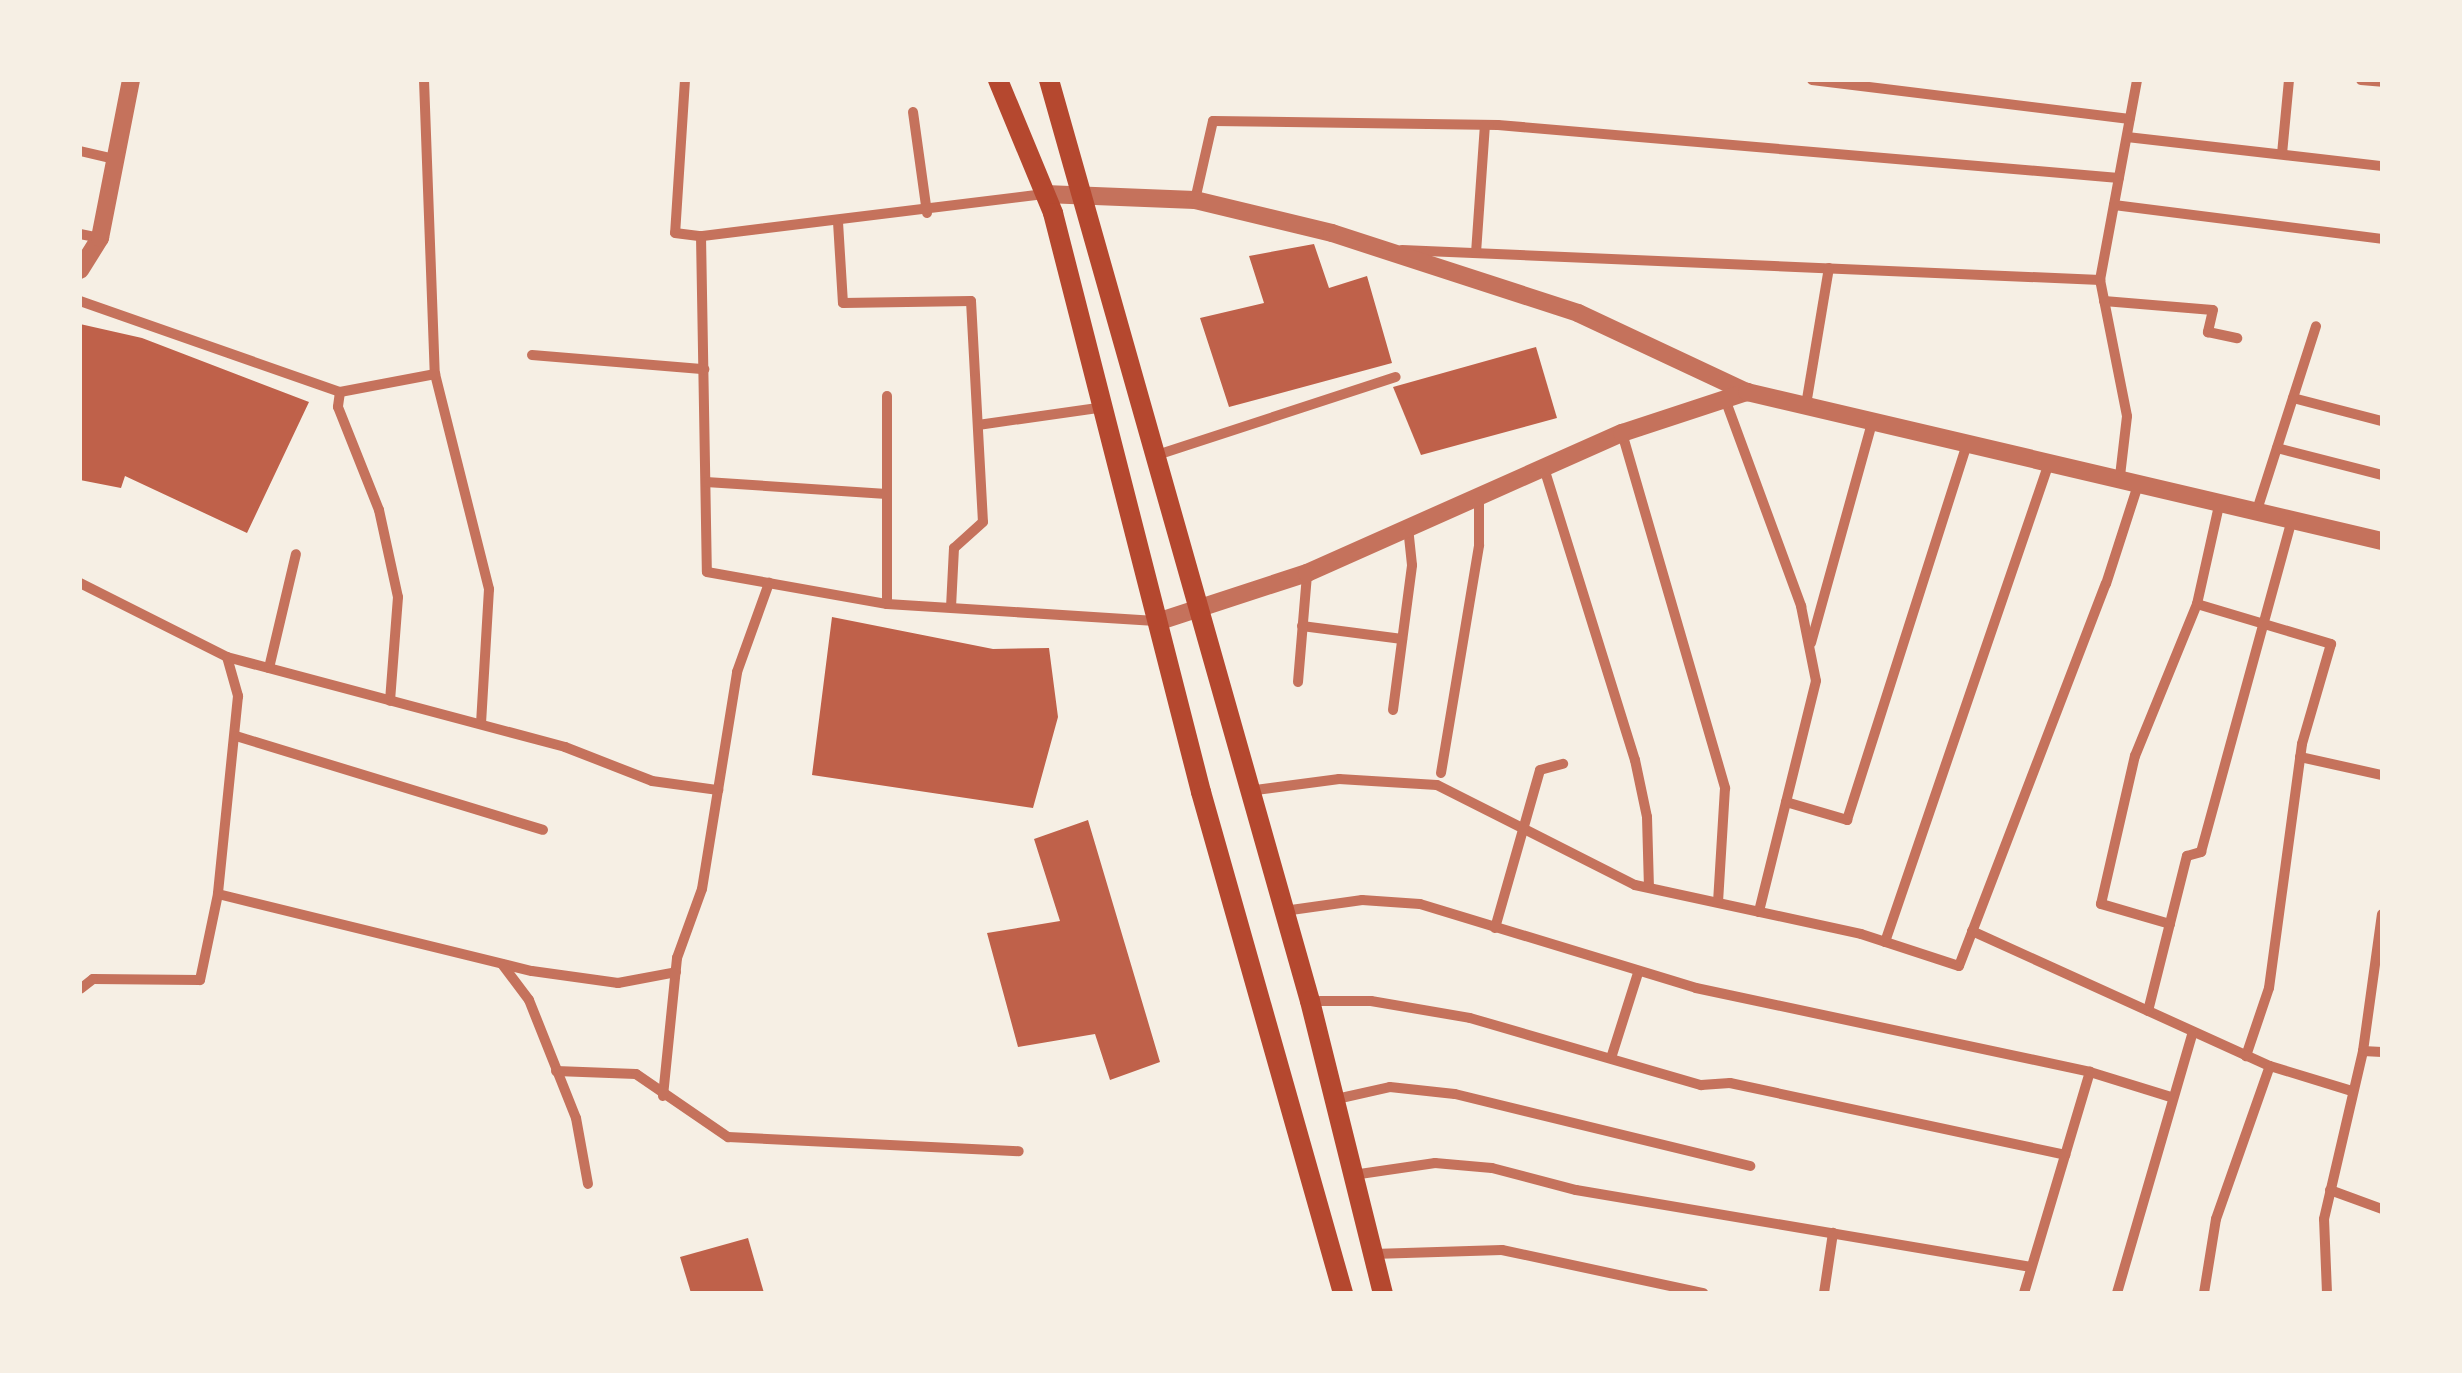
<!DOCTYPE html>
<style>
body{margin:0}
#map{position:relative;width:2462px;height:1373px;overflow:hidden;background:#f6efe4;font-family:Quicksand,sans-serif}
div>[style]{position:absolute}
[style*='--x']{left:calc(var(--x)*1px);top:calc(var(--y)*1px);width:calc(var(--w)*1px);rotate:calc(var(--a)*1deg)}
.building>*{inset:0;background:#bf614a}
.minor>*{height:10px;margin:-5px;padding:0 5px;transform-origin:5px;border-radius:5px;background:#c5725c}
.tertiary>*{height:18px;margin:-9px;padding:0 9px;transform-origin:9px;border-radius:9px;background:#c5725c}
.secondary>*{height:20px;margin:-10px;padding:0 10px;transform-origin:10px;border-radius:10px;background:#b5482f}
span{translate:-50% -50%;white-space:nowrap;text-align:center;line-height:1.15;-webkit-text-stroke:8px #f6efe4;paint-order:stroke}
.frame{position:absolute;inset:0;border:82px solid #f6efe4;pointer-events:none}
</style>
<div id="map">
<div class="building">
<div style="clip-path:polygon(1314px 244px,1329px 288px,1367px 276px,1392px 363px,1229px 407px,1200px 318px,1264px 303px,1249px 256px)"></div>
<div style="clip-path:polygon(80px 324px,142px 338px,309px 402px,247px 533px,125px 476px,121px 488px,80px 480px)"></div>
<div style="clip-path:polygon(1536px 347px,1557px 418px,1421px 455px,1393px 387px)"></div>
<div style="clip-path:polygon(832px 617px,993px 649px,1049px 648px,1058px 717px,1033px 808px,812px 775px)"></div>
<div style="clip-path:polygon(1088px 820px,1160px 1062px,1110px 1080px,1095px 1034px,1018px 1047px,987px 933px,1060px 921px,1034px 839px)"></div>
<div style="clip-path:polygon(748px 1238px,764px 1293px,691px 1293px,680px 1257px)"></div>
</div>
<div class="minor">
<div style="--x:424;--y:80;--w:294;--a:87.9"></div>
<div style="--x:435;--y:374;--w:222;--a:75.9"></div>
<div style="--x:489;--y:589;--w:134;--a:93.4"></div>
<div style="--x:685;--y:80;--w:153;--a:93.7"></div>
<div style="--x:675;--y:233;--w:26;--a:7"></div>
<div style="--x:1812;--y:80;--w:320;--a:7"></div>
<div style="--x:2361;--y:80;--w:21;--a:5"></div>
<div style="--x:913;--y:112;--w:102;--a:82.1"></div>
<div style="--x:2127;--y:137;--w:257;--a:6.5"></div>
<div style="--x:80;--y:151;--w:37;--a:13"></div>
<div style="--x:2282;--y:154;--w:74;--a:-84.6"></div>
<div style="--x:1044;--y:194;--w:346;--a:173"></div>
<div style="--x:701;--y:236;--w:336;--a:89"></div>
<div style="--x:707;--y:572;--w:183;--a:10.1"></div>
<div style="--x:887;--y:604;--w:273;--a:3.6"></div>
<div style="--x:1195;--y:200;--w:81;--a:-77.2"></div>
<div style="--x:1213;--y:121;--w:285;--a:0.8"></div>
<div style="--x:1498;--y:125;--w:623;--a:4.88"></div>
<div style="--x:2114;--y:205;--w:270;--a:7.2"></div>
<div style="--x:838;--y:222;--w:81;--a:86.5"></div>
<div style="--x:843;--y:303;--w:128;--a:-0.9"></div>
<div style="--x:971;--y:301;--w:221;--a:86.9"></div>
<div style="--x:983;--y:522;--w:39;--a:138"></div>
<div style="--x:954;--y:548;--w:59;--a:92.9"></div>
<div style="--x:80;--y:234;--w:20;--a:11"></div>
<div style="--x:1402;--y:250;--w:699;--a:2.46"></div>
<div style="--x:1476;--y:253;--w:128;--a:-86"></div>
<div style="--x:80;--y:301;--w:275;--a:19.3"></div>
<div style="--x:340;--y:392;--w:97;--a:-10.7"></div>
<div style="--x:2104;--y:301;--w:109;--a:4.7"></div>
<div style="--x:2213;--y:310;--w:23;--a:103"></div>
<div style="--x:2208;--y:332;--w:30;--a:12"></div>
<div style="--x:532;--y:355;--w:173;--a:4.7"></div>
<div style="--x:340;--y:392;--w:15;--a:98"></div>
<div style="--x:338;--y:407;--w:111;--a:68.3"></div>
<div style="--x:379;--y:510;--w:89;--a:77.7"></div>
<div style="--x:398;--y:597;--w:104;--a:94.4"></div>
<div style="--x:2293;--y:398;--w:92;--a:14.5"></div>
<div style="--x:1725;--y:399;--w:221;--a:69.8"></div>
<div style="--x:1801;--y:606;--w:76;--a:78.7"></div>
<div style="--x:1816;--y:681;--w:238;--a:103.9"></div>
<div style="--x:1806;--y:405;--w:139;--a:-80.5"></div>
<div style="--x:978;--y:425;--w:128;--a:-8.1"></div>
<div style="--x:1622;--y:433;--w:370;--a:73.8"></div>
<div style="--x:1725;--y:788;--w:114;--a:93.5"></div>
<div style="--x:2277;--y:448;--w:108;--a:14.4"></div>
<div style="--x:1157;--y:455;--w:251;--a:-18.1"></div>
<div style="--x:1544;--y:468;--w:306;--a:72.7"></div>
<div style="--x:1635;--y:760;--w:58;--a:78.1"></div>
<div style="--x:1647;--y:817;--w:70;--a:88.4"></div>
<div style="--x:2120;--y:476;--w:60;--a:-83.3"></div>
<div style="--x:2127;--y:416;--w:139;--a:-101.2"></div>
<div style="--x:2100;--y:280;--w:203;--a:-79.5"></div>
<div style="--x:706;--y:482;--w:181;--a:3.8"></div>
<div style="--x:2257;--y:510;--w:193;--a:-72.2"></div>
<div style="--x:80;--y:583;--w:165;--a:26.7"></div>
<div style="--x:227;--y:657;--w:41;--a:74.2"></div>
<div style="--x:238;--y:696;--w:199;--a:95.8"></div>
<div style="--x:218;--y:894;--w:88;--a:101.8"></div>
<div style="--x:200;--y:980;--w:107;--a:-179.5"></div>
<div style="--x:93;--y:979;--w:16;--a:142"></div>
<div style="--x:887;--y:604;--w:208;--a:-90"></div>
<div style="--x:2197;--y:604;--w:140;--a:16.6"></div>
<div style="--x:2331;--y:644;--w:104;--a:106.2"></div>
<div style="--x:2302;--y:744;--w:246;--a:97.7"></div>
<div style="--x:2269;--y:988;--w:72;--a:108.7"></div>
<div style="--x:1302;--y:626;--w:101;--a:7.4"></div>
<div style="--x:1811;--y:643;--w:231;--a:-74.5"></div>
<div style="--x:227;--y:657;--w:350;--a:14.9"></div>
<div style="--x:565;--y:747;--w:93;--a:21.3"></div>
<div style="--x:652;--y:781;--w:67;--a:7.8"></div>
<div style="--x:269;--y:668;--w:117;--a:-76.7"></div>
<div style="--x:1298;--y:682;--w:108;--a:-85.2"></div>
<div style="--x:1393;--y:710;--w:146;--a:-82.5"></div>
<div style="--x:1412;--y:565;--w:37;--a:-96"></div>
<div style="--x:236;--y:736;--w:321;--a:17"></div>
<div style="--x:2300;--y:757;--w:84;--a:12.4"></div>
<div style="--x:1441;--y:773;--w:231;--a:-80.5"></div>
<div style="--x:1479;--y:545;--w:49;--a:-90"></div>
<div style="--x:1248;--y:791;--w:92;--a:-7.5"></div>
<div style="--x:1339;--y:779;--w:98;--a:3.5"></div>
<div style="--x:1437;--y:785;--w:222;--a:26.8"></div>
<div style="--x:1635;--y:885;--w:231;--a:12.2"></div>
<div style="--x:1861;--y:934;--w:103;--a:18.1"></div>
<div style="--x:1959;--y:966;--w:409;--a:-69"></div>
<div style="--x:2106;--y:584;--w:107;--a:-72.1"></div>
<div style="--x:1786;--y:802;--w:64;--a:16.4"></div>
<div style="--x:1847;--y:820;--w:396;--a:-72.3"></div>
<div style="--x:218;--y:894;--w:323;--a:13.8"></div>
<div style="--x:532;--y:971;--w:87;--a:7.9"></div>
<div style="--x:618;--y:983;--w:59;--a:-10.7"></div>
<div style="--x:1284;--y:911;--w:79;--a:-8"></div>
<div style="--x:1362;--y:900;--w:58;--a:3.9"></div>
<div style="--x:1420;--y:904;--w:288;--a:16.9"></div>
<div style="--x:1696;--y:988;--w:403;--a:12"></div>
<div style="--x:2170;--y:924;--w:72;--a:-163.8"></div>
<div style="--x:2101;--y:904;--w:152;--a:-77.1"></div>
<div style="--x:2135;--y:756;--w:164;--a:-67.8"></div>
<div style="--x:2197;--y:604;--w:106;--a:-77.4"></div>
<div style="--x:1495;--y:928;--w:164;--a:-74.1"></div>
<div style="--x:1540;--y:770;--w:24;--a:-15"></div>
<div style="--x:1972;--y:931;--w:327;--a:24.4"></div>
<div style="--x:2270;--y:1066;--w:86;--a:17"></div>
<div style="--x:1885;--y:942;--w:509;--a:-71.1"></div>
<div style="--x:502;--y:964;--w:45;--a:53.1"></div>
<div style="--x:529;--y:1000;--w:127;--a:68.3"></div>
<div style="--x:576;--y:1118;--w:67;--a:79.7"></div>
<div style="--x:1310;--y:1001;--w:61;--a:0"></div>
<div style="--x:1371;--y:1001;--w:100;--a:9.7"></div>
<div style="--x:1470;--y:1018;--w:241;--a:16.2"></div>
<div style="--x:1701;--y:1085;--w:29;--a:-4"></div>
<div style="--x:1730;--y:1083;--w:343;--a:12.1"></div>
<div style="--x:2148;--y:1011;--w:160;--a:-75.9"></div>
<div style="--x:2187;--y:856;--w:15;--a:-16"></div>
<div style="--x:2201;--y:852;--w:345;--a:-74.7"></div>
<div style="--x:2363;--y:1051;--w:19;--a:3"></div>
<div style="--x:1612;--y:1055;--w:86;--a:-72.4"></div>
<div style="--x:556;--y:1071;--w:80;--a:2.1"></div>
<div style="--x:636;--y:1074;--w:112;--a:34.4"></div>
<div style="--x:728;--y:1137;--w:291;--a:2.8"></div>
<div style="--x:663;--y:1096;--w:139;--a:-84.2"></div>
<div style="--x:677;--y:958;--w:73;--a:-70.1"></div>
<div style="--x:702;--y:889;--w:220;--a:-80.8"></div>
<div style="--x:737;--y:672;--w:95;--a:-70.2"></div>
<div style="--x:1332;--y:1100;--w:59;--a:-12.6"></div>
<div style="--x:1390;--y:1087;--w:65;--a:6.1"></div>
<div style="--x:1455;--y:1094;--w:304;--a:13.7"></div>
<div style="--x:1353;--y:1175;--w:83;--a:-8.3"></div>
<div style="--x:1435;--y:1163;--w:57;--a:5"></div>
<div style="--x:1492;--y:1168;--w:87;--a:14.7"></div>
<div style="--x:1576;--y:1190;--w:460;--a:9.6"></div>
<div style="--x:2330;--y:1190;--w:55;--a:20.1"></div>
<div style="--x:1373;--y:1254;--w:129;--a:-1.8"></div>
<div style="--x:1502;--y:1250;--w:206;--a:12.1"></div>
<div style="--x:1824;--y:1293;--w:61;--a:-81.5"></div>
<div style="--x:2024;--y:1293;--w:231;--a:-73.4"></div>
<div style="--x:2090;--y:1072;--w:85;--a:17.2"></div>
<div style="--x:2117;--y:1293;--w:272;--a:-73.8"></div>
<div style="--x:2204;--y:1293;--w:75;--a:-80.8"></div>
<div style="--x:2216;--y:1219;--w:162;--a:-70.6"></div>
<div style="--x:2327;--y:1293;--w:74;--a:-92.3"></div>
<div style="--x:2324;--y:1219;--w:172;--a:-76.9"></div>
<div style="--x:2363;--y:1051;--w:138;--a:-82.1"></div>
</div>
<div class="tertiary">
<div style="--x:1045;--y:194;--w:150;--a:2.3"></div>
<div style="--x:1195;--y:200;--w:141;--a:13.5"></div>
<div style="--x:1332;--y:233;--w:259;--a:18"></div>
<div style="--x:1578;--y:313;--w:187;--a:25.1"></div>
<div style="--x:80;--y:270;--w:38;--a:-58"></div>
<div style="--x:100;--y:238;--w:161;--a:-78.9"></div>
<div style="--x:1160;--y:621;--w:155;--a:-18.1"></div>
<div style="--x:1307;--y:573;--w:345;--a:-24"></div>
<div style="--x:1622;--y:433;--w:132;--a:-18.2"></div>
<div style="--x:1747;--y:392;--w:652;--a:13.21"></div>
</div>
<div class="secondary">
<div style="--x:998;--y:80;--w:144;--a:67.5"></div>
<div style="--x:1053;--y:213;--w:598;--a:75.66"></div>
<div style="--x:1201;--y:792;--w:521;--a:74.18"></div>
<div style="--x:1049;--y:80;--w:957;--a:74.18"></div>
<div style="--x:1310;--y:1001;--w:301;--a:76"></div>
</div>
<div class="frame"></div>
</div>
